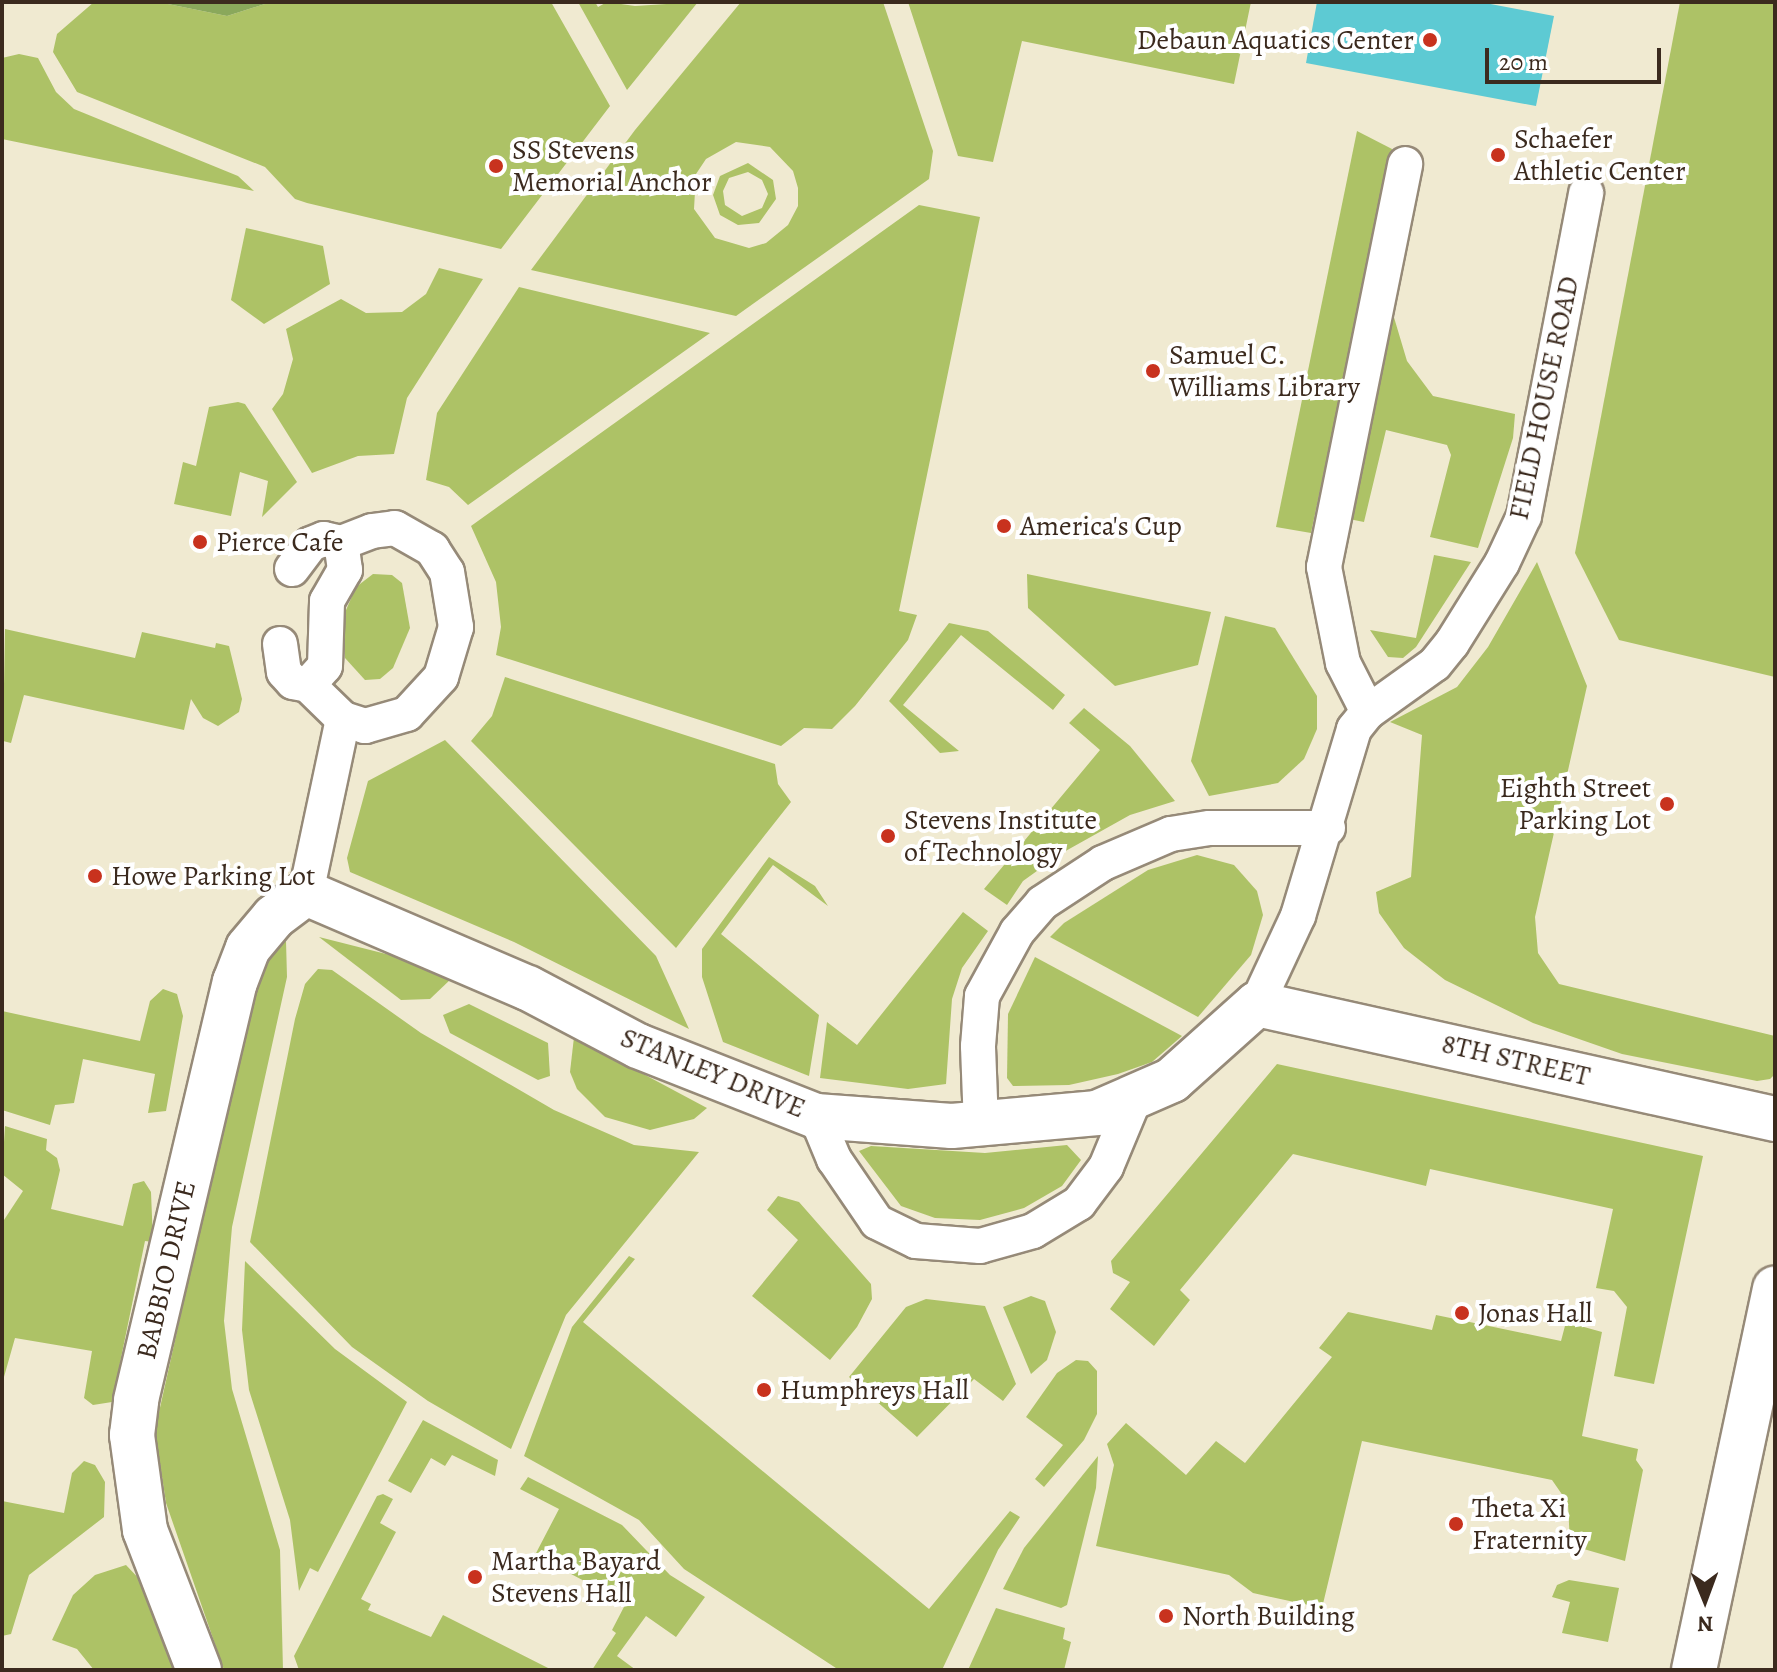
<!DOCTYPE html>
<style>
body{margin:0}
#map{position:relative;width:1777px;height:1672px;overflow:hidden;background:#f0ead1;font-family:Alegreya,serif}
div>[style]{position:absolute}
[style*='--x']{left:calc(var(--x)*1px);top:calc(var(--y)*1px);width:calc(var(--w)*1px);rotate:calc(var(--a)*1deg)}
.green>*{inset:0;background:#adc266}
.forest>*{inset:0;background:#8aa85b}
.water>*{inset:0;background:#5dcad3}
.roads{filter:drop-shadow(2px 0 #968a78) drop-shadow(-2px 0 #968a78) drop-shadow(0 2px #968a78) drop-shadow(0 -2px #968a78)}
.service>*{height:34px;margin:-17px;padding:0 17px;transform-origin:17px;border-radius:17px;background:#fff}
.minor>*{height:44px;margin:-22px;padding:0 22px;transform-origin:22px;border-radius:22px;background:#fff}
.dots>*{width:22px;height:22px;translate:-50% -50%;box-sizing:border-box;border:4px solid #fff;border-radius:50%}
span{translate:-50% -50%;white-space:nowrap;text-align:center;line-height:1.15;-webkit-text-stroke:8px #fff;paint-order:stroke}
.poi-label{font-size:28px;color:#3b2a1e}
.right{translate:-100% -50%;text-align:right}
.left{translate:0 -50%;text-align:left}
.street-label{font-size:28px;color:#3b2a1e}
.frame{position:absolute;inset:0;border:4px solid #3b2a1e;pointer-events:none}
.north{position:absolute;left:1665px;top:1560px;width:80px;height:80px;-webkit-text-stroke:6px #fff;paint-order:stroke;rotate:179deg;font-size:22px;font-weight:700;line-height:32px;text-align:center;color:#3b2a1e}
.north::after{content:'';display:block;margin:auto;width:28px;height:36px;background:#3b2a1e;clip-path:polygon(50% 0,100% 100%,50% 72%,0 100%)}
.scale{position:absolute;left:1485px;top:48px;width:176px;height:36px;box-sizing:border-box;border:4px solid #3b2a1e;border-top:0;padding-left:10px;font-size:24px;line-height:28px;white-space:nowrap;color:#3b2a1e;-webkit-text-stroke:6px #fff;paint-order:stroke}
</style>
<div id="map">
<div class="green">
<div style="clip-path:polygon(94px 2px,158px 2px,227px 16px,271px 2px,551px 2px,610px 106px,501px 249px,307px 203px,295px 199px,265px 167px,77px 92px,53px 52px,57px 34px)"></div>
<div style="clip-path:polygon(578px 2px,595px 2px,598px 7px,607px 2px,635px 6px,698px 2px,627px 90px)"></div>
<div style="clip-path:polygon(evenodd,741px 2px,883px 2px,933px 151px,929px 179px,736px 316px,531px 270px,635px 130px,741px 2px,736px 142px,770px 147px,793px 171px,798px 188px,798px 206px,788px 225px,766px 243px,749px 248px,715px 238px,694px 209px,696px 174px,706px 159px,736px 142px)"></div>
<div style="clip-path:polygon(908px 2px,1251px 2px,1234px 84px,1022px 41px,993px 162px,958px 156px)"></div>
<div style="clip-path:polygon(1680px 2px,1775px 2px,1775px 677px,1619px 640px,1575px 553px)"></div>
<div style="clip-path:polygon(19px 54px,38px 58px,56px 92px,74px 109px,238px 176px,254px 191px,2px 139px,2px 58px)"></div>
<div style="clip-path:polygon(1357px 131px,1392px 149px,1311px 533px,1276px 527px)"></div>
<div style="clip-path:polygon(evenodd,748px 163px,773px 180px,776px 199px,759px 223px,738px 225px,720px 215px,713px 195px,720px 176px,748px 163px,748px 172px,762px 180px,768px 194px,762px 208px,742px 216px,725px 205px,723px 191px,729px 178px,748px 172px)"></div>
<div style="clip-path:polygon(919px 205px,980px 217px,899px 611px,917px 615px,908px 640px,855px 706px,832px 729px,804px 728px,781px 746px,496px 655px,501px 627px,496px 582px,471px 526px)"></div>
<div style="clip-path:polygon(246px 228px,323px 246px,330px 284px,264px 324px,231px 300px)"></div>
<div style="clip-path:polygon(439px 268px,483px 279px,407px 398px,394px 454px,358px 456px,312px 473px,272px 409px,283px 394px,293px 359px,286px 329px,341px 299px,366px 313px,402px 312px,426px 294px)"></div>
<div style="clip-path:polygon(519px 287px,710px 333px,468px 505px,449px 487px,426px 480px,437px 413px)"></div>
<div style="clip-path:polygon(1390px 304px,1407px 361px,1433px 396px,1515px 414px,1513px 438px,1478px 548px,1430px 537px,1451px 455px,1447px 445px,1386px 430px,1364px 522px,1349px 519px)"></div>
<div style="clip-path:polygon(238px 402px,245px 404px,297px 482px,262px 517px,268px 481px,240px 472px,231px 516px,174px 504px,183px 462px,196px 466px,209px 407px)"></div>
<div style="clip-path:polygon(1434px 555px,1471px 562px,1416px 647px,1403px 658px,1388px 657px,1370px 630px,1416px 638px)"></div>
<div style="clip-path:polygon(1537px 562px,1587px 686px,1535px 917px,1538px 953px,1559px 984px,1775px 1036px,1775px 1074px,1770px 1079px,1757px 1081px,1622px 1054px,1533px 1023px,1445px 980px,1404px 948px,1379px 913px,1376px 892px,1411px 877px,1422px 735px,1390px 722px,1457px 687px,1488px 647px)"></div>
<div style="clip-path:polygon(373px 574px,392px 575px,402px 583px,410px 628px,393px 668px,380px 679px,365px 680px,345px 658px,343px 617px,356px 587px)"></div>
<div style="clip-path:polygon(1027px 574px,1211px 612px,1198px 665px,1115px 686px,1028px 608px)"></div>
<div style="clip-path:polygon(1225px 616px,1275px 628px,1317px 696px,1317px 729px,1304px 759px,1278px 783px,1209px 796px,1191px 761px)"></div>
<div style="clip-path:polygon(949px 623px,988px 631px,1065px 695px,1053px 710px,961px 635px,903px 705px,959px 751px,940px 753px,889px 701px)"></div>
<div style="clip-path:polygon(5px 629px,135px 658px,142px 632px,215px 648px,216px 643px,229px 646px,242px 699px,239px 712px,218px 726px,203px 718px,191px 699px,184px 730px,24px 695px,11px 743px,3px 741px)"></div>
<div style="clip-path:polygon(505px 677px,775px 764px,778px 784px,791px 802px,676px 948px,471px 741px,492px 716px)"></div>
<div style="clip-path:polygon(1084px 708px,1130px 746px,1175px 801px,1130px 815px,1062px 853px,1023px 881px,1007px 905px,984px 889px,1100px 750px,1069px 723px)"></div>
<div style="clip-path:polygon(445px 740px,656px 956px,689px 1029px,514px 942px,350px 872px,347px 858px,368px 781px)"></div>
<div style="clip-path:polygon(1197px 855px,1234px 865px,1257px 891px,1263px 915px,1251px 955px,1198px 1017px,1050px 937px,1064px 923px,1148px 870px)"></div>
<div style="clip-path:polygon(769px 857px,815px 886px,828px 906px,773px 865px,721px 934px,819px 1015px,809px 1076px,723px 1042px,702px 977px,702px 949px)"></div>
<div style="clip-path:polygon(963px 912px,988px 931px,962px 968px,952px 999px,946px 1084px,908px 1089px,820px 1078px,827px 1022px,857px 1045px)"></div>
<div style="clip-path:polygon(319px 937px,390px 955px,452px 978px,430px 999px,401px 1000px)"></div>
<div style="clip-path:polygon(286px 941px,287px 977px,232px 1227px,224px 1321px,232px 1389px,280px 1550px,283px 1670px,224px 1670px,166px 1503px,155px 1430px,256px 978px,274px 948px)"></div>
<div style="clip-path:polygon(1035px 957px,1182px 1036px,1152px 1062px,1118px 1074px,1069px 1085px,1013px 1086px,1007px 1078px,1008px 1014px)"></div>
<div style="clip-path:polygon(318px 969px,332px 970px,421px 1033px,554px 1110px,634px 1145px,699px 1152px,566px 1315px,511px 1449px,428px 1401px,352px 1347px,250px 1242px,295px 1019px,305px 984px)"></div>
<div style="clip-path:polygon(163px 989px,177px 994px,183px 1016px,166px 1111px,148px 1113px,155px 1074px,83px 1059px,74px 1103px,55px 1105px,50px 1125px,2px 1110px,2px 1011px,140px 1041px,150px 1001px)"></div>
<div style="clip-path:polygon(469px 1004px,548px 1043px,550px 1076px,538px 1080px,450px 1033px,443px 1015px)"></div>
<div style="clip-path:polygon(574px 1037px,707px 1108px,694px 1119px,650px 1130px,605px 1117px,577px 1089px,570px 1072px)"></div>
<div style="clip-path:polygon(1277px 1064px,1703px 1156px,1654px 1384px,1614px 1376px,1627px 1307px,1614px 1291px,1596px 1288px,1613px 1209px,1430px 1169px,1426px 1186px,1293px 1154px,1180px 1290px,1190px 1300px,1154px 1346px,1110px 1309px,1130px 1282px,1113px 1273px,1111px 1261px)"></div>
<div style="clip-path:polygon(5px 1126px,47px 1139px,46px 1150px,57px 1158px,60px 1170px,51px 1209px,123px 1226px,133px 1184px,144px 1181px,151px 1192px,153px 1242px,145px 1241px,112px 1402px,93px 1405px,84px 1398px,92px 1351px,15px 1338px,2px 1384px,2px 1223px,23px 1191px,2px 1174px)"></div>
<div style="clip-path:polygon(1067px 1145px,1081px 1160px,1062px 1186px,1024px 1208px,980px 1220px,935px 1218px,901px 1206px,859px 1151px,871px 1146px,985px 1153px)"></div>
<div style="clip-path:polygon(778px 1196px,799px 1202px,871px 1284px,872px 1299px,857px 1327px,830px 1360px,752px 1296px,798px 1240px,767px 1210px)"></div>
<div style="clip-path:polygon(629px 1256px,635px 1259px,583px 1322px,929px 1609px,1010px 1511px,1020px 1517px,998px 1550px,942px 1670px,839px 1670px,684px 1569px,639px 1520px,524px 1456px,572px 1327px)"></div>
<div style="clip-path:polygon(245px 1261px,335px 1349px,407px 1402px,318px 1572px,310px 1568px,299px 1591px,290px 1520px,249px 1390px,242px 1330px)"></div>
<div style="clip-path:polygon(1031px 1296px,1045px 1301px,1056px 1332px,1047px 1360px,1031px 1374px,1003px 1307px)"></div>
<div style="clip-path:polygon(926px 1299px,985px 1306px,1016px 1384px,1003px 1401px,974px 1379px,917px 1437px,849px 1377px,906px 1307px)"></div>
<div style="clip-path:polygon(1348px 1312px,1432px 1330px,1436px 1315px,1561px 1341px,1566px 1322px,1602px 1332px,1582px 1436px,1638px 1449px,1636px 1460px,1643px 1470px,1625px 1561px,1570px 1545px,1568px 1503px,1552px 1480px,1362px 1441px,1322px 1608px,1253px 1593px,1229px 1575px,1096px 1546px,1114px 1465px,1107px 1444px,1126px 1423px,1186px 1475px,1216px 1441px,1245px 1463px,1332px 1357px,1319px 1348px)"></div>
<div style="clip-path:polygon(1076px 1360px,1088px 1361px,1097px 1371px,1097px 1414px,1084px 1440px,1044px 1487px,1035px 1479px,1063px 1445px,1026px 1417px,1057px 1373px)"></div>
<div style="clip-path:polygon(423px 1420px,498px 1460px,495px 1476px,452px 1455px,445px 1466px,431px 1458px,411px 1493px,388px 1481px)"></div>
<div style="clip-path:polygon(1098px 1456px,1096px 1488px,1067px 1605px,1061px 1608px,1003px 1589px,1024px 1548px)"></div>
<div style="clip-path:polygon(84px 1461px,95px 1465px,105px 1482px,104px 1517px,29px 1575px,11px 1634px,2px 1636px,2px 1501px,64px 1513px,72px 1473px)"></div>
<div style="clip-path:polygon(528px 1477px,622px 1525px,670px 1575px,705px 1597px,676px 1637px,646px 1616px,617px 1656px,636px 1670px,592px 1670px,616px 1633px,612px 1630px,626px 1603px,535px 1555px,559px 1509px,520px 1489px)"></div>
<div style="clip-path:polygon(383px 1494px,393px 1499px,380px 1523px,396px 1532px,361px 1599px,371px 1604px,368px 1610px,431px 1637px,443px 1615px,552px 1670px,299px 1670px,294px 1656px,377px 1496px)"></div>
<div style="clip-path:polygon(126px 1565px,145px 1585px,174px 1670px,94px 1670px,77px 1649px,52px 1640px,73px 1595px,95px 1575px)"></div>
<div style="clip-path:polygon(1569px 1580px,1619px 1588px,1608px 1642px,1562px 1633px,1570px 1602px,1552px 1597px,1557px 1585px)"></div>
<div style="clip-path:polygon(996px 1608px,1065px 1628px,1063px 1639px,1071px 1642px,1064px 1670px,968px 1670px)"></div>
</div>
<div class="forest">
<div style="clip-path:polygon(158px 2px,271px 2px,227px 16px)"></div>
</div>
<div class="water">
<div style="clip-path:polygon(1317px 2px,1480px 2px,1554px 16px,1536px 106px,1306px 63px)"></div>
</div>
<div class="roads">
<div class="service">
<div style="--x:292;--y:569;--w:31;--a:-53"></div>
<div style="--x:311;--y:544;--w:14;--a:-21"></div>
<div style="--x:324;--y:539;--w:17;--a:13"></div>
<div style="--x:341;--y:543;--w:33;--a:-21"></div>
<div style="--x:372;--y:531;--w:23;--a:-7"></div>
<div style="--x:395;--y:528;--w:43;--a:29.6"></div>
<div style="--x:432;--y:549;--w:27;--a:57"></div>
<div style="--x:447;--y:572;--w:56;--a:80.7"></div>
<div style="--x:456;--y:627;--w:52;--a:106.7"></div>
<div style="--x:441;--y:677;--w:50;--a:132.6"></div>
<div style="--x:407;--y:714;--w:44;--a:164.1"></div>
<div style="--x:365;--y:726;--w:23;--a:-162"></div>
<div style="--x:343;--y:719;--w:49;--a:-135.8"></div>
<div style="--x:308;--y:685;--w:25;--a:-48"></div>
<div style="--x:325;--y:666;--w:65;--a:-88.2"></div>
<div style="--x:327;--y:601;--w:36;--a:-60"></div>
<div style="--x:345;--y:570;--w:27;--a:-98"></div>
<div style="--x:280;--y:644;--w:28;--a:82"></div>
<div style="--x:284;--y:672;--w:13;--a:48"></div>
<div style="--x:293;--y:682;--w:15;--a:11"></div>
<div style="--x:1368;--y:712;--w:55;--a:-117"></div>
<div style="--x:1343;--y:663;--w:98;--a:-101.2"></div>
<div style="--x:1324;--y:567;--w:411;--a:-78.6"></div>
<div style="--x:306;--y:893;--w:178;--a:-78"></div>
<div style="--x:1257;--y:1004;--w:97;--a:-65"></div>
<div style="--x:1298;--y:916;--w:195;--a:-73.3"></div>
<div style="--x:1354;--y:729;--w:22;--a:-51"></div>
<div style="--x:1368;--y:712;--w:82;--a:-35.6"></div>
<div style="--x:1435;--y:664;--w:27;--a:-51"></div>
<div style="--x:1452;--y:643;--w:94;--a:-58"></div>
<div style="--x:1502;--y:563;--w:52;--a:-64.9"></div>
<div style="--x:1524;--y:516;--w:329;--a:-79.1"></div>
<div style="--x:816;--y:1116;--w:47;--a:67.3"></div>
<div style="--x:834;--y:1159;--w:76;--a:55.7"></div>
<div style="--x:877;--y:1222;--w:43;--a:26"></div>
<div style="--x:916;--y:1241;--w:64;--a:4.5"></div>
<div style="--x:980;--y:1246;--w:55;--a:-15.8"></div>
<div style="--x:1033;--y:1231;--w:54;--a:-31.3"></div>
<div style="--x:1079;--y:1203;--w:45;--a:-53.1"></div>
<div style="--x:1106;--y:1167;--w:70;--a:-67.4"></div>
<div style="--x:981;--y:1125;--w:79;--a:-92.2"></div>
<div style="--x:978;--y:1046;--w:50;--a:-85.4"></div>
<div style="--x:982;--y:996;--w:73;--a:-61.3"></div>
<div style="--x:1017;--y:932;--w:38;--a:-49"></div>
<div style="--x:1042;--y:903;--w:73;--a:-33.3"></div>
<div style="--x:1103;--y:863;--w:74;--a:-23.1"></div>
<div style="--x:1171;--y:834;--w:39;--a:-9"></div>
<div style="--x:1210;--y:828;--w:118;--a:0"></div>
</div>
<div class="minor">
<div style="--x:199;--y:1670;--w:150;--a:-111.1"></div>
<div style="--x:145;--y:1530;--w:96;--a:-97.8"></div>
<div style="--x:132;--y:1435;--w:35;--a:-83"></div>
<div style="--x:136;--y:1400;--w:430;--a:-76.7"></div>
<div style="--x:235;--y:982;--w:36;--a:-69"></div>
<div style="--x:248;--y:948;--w:40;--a:-50"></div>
<div style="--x:274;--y:917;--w:40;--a:-37"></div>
<div style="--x:306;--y:893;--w:241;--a:23.2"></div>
<div style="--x:528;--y:988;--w:124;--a:27.8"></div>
<div style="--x:638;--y:1046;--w:191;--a:21.5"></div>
<div style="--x:816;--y:1116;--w:136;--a:4.2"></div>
<div style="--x:952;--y:1126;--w:146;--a:-5.1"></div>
<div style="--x:1097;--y:1113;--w:82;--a:-23.7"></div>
<div style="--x:1172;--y:1080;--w:114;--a:-41.8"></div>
<div style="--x:1257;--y:1004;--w:531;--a:12.52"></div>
<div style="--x:1694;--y:1670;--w:390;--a:-78"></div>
</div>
</div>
<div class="dots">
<div style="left:1430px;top:40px;background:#c8321e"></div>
<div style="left:1498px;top:155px;background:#c8321e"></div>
<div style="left:496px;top:166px;background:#c8321e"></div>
<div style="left:1153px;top:371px;background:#c8321e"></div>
<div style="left:1004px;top:526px;background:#c8321e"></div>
<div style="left:200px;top:542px;background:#c8321e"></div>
<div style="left:1667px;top:804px;background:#c8321e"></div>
<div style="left:888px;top:836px;background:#c8321e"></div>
<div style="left:95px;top:876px;background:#c8321e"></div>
<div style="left:1462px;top:1313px;background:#c8321e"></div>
<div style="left:764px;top:1390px;background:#c8321e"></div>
<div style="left:1456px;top:1524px;background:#c8321e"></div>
<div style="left:475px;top:1577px;background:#c8321e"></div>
<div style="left:1166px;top:1616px;background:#c8321e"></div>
</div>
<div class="poi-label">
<span class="right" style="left:1414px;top:40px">Debaun Aquatics Center</span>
<span class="left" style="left:1514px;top:155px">Schaefer<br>Athletic Center</span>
<span class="left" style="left:512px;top:166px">SS Stevens<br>Memorial Anchor</span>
<span class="left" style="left:1169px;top:371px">Samuel C.<br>Williams Library</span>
<span class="left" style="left:1020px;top:526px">America's Cup</span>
<span class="left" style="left:216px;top:542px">Pierce Cafe</span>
<span class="right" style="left:1651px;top:804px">Eighth Street<br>Parking Lot</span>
<span class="left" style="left:904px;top:836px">Stevens Institute<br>of Technology</span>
<span class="left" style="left:111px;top:876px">Howe Parking Lot</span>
<span class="left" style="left:1478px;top:1313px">Jonas Hall</span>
<span class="left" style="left:780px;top:1390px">Humphreys Hall</span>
<span class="left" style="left:1472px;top:1524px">Theta Xi<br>Fraternity</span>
<span class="left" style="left:491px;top:1577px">Martha Bayard<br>Stevens Hall</span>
<span class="left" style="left:1182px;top:1616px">North Building</span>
</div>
<div class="street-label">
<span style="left:1544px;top:398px;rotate:-78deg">FIELD HOUSE ROAD</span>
<span style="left:1516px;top:1060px;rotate:13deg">8TH STREET</span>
<span style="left:713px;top:1073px;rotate:22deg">STANLEY DRIVE</span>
<span style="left:166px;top:1270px;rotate:-77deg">BABBIO DRIVE</span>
</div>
<div class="frame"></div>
<div class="north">N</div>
<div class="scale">20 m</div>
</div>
